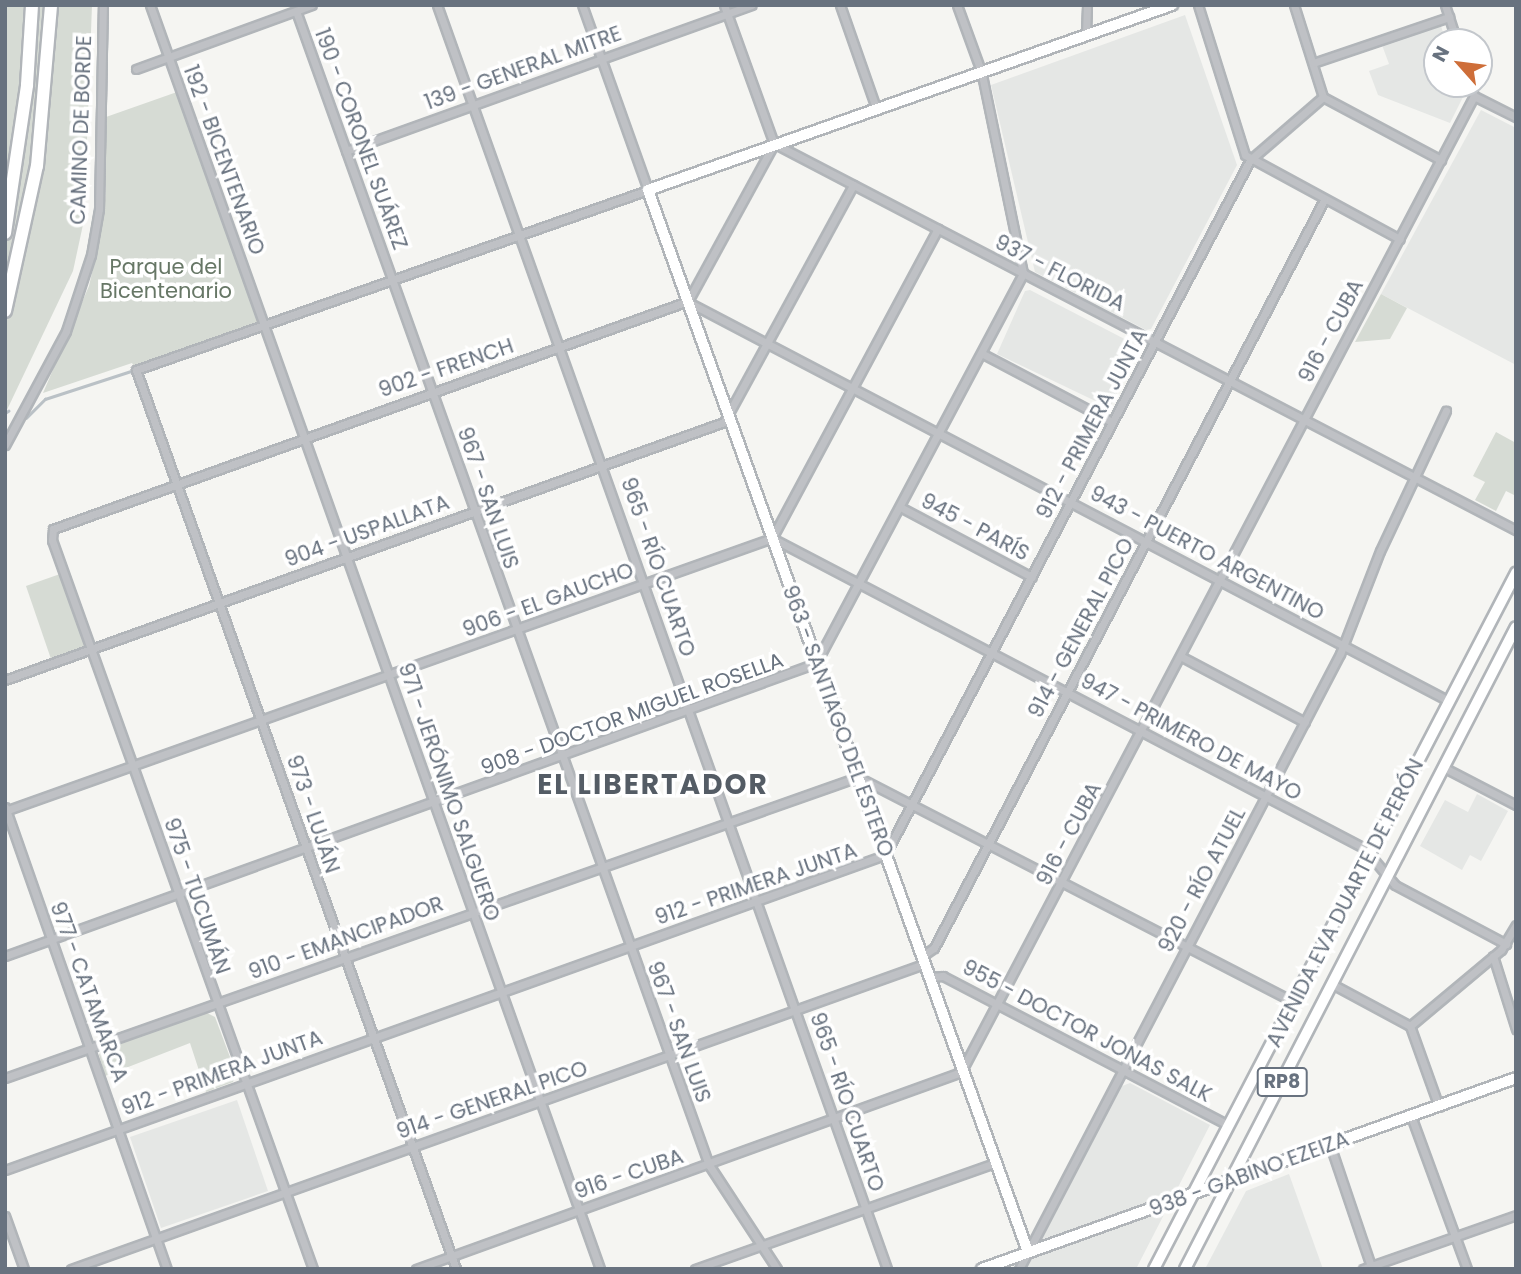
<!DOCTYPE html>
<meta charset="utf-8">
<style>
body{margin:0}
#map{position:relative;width:1521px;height:1274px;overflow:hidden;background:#f5f5f2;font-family:Poppins,sans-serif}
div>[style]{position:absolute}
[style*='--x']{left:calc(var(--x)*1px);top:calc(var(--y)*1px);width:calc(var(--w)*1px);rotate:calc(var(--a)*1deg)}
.built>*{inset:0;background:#e5e7e5}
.green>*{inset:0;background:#d6dbd4}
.stream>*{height:2.5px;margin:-1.25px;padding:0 1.25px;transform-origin:1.25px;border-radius:1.25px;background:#bac1c6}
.roads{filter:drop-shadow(2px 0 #b1b5b9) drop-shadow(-2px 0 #b1b5b9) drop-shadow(0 2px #b1b5b9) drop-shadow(0 -2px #b1b5b9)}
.street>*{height:7px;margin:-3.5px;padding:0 3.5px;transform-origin:3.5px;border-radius:3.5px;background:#bfc1c5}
.secondary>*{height:10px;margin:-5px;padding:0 5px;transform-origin:5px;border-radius:5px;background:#fff}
.primary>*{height:10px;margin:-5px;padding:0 5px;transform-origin:5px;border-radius:5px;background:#fff}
.highway>*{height:12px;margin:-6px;padding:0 6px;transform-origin:6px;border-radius:6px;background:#fff}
span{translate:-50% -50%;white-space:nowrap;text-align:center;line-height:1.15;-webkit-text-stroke:7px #fff;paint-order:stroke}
.shield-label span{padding:2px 5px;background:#fff;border:2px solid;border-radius:5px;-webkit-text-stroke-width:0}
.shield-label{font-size:19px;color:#68727f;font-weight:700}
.street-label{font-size:21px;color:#68727f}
.park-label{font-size:21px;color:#677766}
.district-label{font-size:28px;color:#545c65;font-weight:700;letter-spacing:2px}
.frame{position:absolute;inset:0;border:7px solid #68727f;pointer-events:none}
.north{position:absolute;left:1423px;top:28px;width:70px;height:70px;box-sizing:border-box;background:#fff;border:2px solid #c3c7cc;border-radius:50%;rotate:298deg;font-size:19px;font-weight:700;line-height:28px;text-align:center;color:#68727f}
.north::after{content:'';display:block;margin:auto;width:24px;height:32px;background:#ce6e39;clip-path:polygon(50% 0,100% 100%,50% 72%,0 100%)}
</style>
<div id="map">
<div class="built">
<div style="clip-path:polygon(1185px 15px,1237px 165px,1151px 329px,1146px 330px,1035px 272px,991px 85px)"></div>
<div style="clip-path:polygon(1441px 26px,1446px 42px,1437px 42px,1437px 84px,1460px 84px,1464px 95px,1450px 123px,1378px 95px,1369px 71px,1389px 64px,1382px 45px)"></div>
<div style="clip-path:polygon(1481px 110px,1516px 128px,1516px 365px,1381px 294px)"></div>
<div style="clip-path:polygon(1030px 290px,1138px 346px,1110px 408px,997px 354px,1025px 291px)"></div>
<div style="clip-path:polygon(1477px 794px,1508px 811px,1481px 861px,1470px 855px,1462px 870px,1420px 846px,1445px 800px,1468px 812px)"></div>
<div style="clip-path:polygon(1130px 1083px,1210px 1125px,1136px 1269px,1026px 1269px,1122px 1086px)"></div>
<div style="clip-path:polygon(237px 1100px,268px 1191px,161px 1228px,130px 1137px)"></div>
<div style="clip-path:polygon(1289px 1174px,1323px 1269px,1205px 1269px,1246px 1191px)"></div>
</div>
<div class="green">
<div style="clip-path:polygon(5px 5px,92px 5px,84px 220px,73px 271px,5px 414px)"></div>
<div style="clip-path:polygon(177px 92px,259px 323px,135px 368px,132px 363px,43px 393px,89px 286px,99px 242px,106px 193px,106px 117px)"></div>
<div style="clip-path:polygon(1381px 294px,1407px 308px,1390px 339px,1355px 342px)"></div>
<div style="clip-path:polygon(1496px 432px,1516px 443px,1516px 496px,1506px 491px,1496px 511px,1475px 500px,1485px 482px,1473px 476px)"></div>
<div style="clip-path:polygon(60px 574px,85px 647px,51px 659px,26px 586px)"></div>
<div style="clip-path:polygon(207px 1013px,215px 1017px,236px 1073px,233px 1082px,206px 1092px,190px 1043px,105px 1076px,99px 1055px,101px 1050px)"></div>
</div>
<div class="stream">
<div style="--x:5;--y:413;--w:4;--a:-34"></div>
<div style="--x:26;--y:418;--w:27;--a:-45"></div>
<div style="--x:45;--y:399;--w:90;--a:-18"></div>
</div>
<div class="roads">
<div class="street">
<div style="--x:150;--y:5;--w:1342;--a:70.4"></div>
<div style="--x:437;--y:5;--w:1342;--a:70.4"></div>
<div style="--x:724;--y:5;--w:148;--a:70.2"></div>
<div style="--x:840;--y:5;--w:109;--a:70.7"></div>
<div style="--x:1198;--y:5;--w:157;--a:72.6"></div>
<div style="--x:1245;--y:155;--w:176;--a:28.5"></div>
<div style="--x:1294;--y:5;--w:96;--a:72.5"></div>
<div style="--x:1323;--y:97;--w:134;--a:28.1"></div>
<div style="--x:1445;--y:5;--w:39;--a:72"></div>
<div style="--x:296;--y:11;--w:1226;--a:70.31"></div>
<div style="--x:709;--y:1165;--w:124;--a:56.8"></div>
<div style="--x:1086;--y:34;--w:29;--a:-88"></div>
<div style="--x:1313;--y:63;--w:144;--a:-18.7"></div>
<div style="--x:136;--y:69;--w:187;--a:-20"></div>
<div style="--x:1470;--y:84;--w:13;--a:72"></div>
<div style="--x:1474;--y:96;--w:47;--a:26.6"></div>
<div style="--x:775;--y:144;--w:836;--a:27.52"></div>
<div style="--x:346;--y:151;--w:431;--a:-19.8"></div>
<div style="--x:688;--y:302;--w:859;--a:27.67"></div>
<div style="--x:983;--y:354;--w:146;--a:27.8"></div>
<div style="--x:5;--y:445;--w:129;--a:-61.8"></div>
<div style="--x:66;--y:331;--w:80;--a:-71.8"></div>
<div style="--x:91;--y:255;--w:47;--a:-80.1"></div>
<div style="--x:99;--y:209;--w:204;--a:-88.9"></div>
<div style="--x:902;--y:508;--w:147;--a:28"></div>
<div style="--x:772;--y:538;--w:668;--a:27.64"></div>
<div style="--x:1364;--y:848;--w:48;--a:50"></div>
<div style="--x:1395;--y:885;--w:126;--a:28"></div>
<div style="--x:1182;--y:657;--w:139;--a:27.9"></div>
<div style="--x:5;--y:680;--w:764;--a:-19.74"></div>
<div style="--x:724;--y:422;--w:270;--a:-61.4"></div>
<div style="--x:1443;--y:767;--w:82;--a:27.5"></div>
<div style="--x:5;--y:807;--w:490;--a:70.7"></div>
<div style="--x:5;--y:811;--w:814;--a:-19.59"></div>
<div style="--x:772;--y:538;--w:351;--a:-61.8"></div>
<div style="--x:5;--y:956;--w:862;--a:-19.86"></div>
<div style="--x:816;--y:663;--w:442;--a:-62"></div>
<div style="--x:1023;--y:273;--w:206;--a:-101.7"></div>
<div style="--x:981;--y:71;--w:70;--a:-110"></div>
<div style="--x:922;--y:956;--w:14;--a:-34"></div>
<div style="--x:934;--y:948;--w:844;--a:-62.46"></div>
<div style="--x:1493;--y:956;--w:77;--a:72.5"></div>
<div style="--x:929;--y:977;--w:14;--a:-4"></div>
<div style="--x:943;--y:976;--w:322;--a:27.6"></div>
<div style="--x:1332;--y:984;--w:89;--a:28.3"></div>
<div style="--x:1410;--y:1026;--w:86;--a:70.3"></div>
<div style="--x:1410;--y:1026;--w:119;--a:-39.9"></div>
<div style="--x:1501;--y:950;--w:29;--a:-59"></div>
<div style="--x:5;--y:1078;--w:905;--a:-19.44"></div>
<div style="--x:858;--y:777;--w:491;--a:27.3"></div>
<div style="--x:1411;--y:1116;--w:163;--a:69.9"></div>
<div style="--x:1330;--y:1145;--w:128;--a:71.3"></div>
<div style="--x:5;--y:1170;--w:935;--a:-19.7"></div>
<div style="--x:885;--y:855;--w:785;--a:-62.29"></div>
<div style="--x:1250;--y:160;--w:96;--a:-40.8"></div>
<div style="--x:5;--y:1216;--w:56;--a:70.3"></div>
<div style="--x:71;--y:1269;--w:906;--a:-19.68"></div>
<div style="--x:313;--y:1269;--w:774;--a:-109.7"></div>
<div style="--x:52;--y:540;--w:11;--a:-85"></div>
<div style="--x:53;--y:529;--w:675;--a:-19.75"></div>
<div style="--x:688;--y:301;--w:179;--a:-61.3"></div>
<div style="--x:416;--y:1269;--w:580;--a:-19.87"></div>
<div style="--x:961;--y:1072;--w:1103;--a:-62.27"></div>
<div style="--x:456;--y:1269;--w:954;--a:-109.59"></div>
<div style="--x:136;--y:370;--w:543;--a:-19.37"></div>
<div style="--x:648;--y:190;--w:196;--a:-109.6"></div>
<div style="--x:695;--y:1269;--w:317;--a:-19.5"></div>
<div style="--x:1019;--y:1269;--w:694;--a:-62.44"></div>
<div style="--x:1340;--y:654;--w:110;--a:-68.8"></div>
<div style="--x:1380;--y:551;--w:155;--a:-64.8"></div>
<div style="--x:1363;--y:1269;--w:162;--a:-19.4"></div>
</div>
<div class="secondary">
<div style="--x:1028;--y:1252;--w:1128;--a:-109.69"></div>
<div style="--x:648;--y:190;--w:556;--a:-19.45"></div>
<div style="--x:982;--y:1269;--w:567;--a:-19.68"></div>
</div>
<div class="primary">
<div style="--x:1154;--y:1269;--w:785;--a:-62.52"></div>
<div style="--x:1185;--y:1269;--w:722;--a:-62.73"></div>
</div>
<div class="highway">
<div style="--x:5;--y:233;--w:150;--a:-81.5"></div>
<div style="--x:27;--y:85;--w:80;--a:-86.4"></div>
<div style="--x:5;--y:311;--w:148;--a:-77.6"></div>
<div style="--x:37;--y:166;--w:162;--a:-85"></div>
</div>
</div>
<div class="shield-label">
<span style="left:1282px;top:1082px">RP8</span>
</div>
<div class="street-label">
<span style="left:523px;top:68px;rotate:-20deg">139 - GENERAL MITRE</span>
<span style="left:81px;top:130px;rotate:-88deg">CAMINO DE BORDE</span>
<span style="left:361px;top:139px;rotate:70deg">190 - CORONEL SUÁREZ</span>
<span style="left:224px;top:160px;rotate:70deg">192 - BICENTENARIO</span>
<span style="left:1060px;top:273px;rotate:27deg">937 - FLORIDA</span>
<span style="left:1331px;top:331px;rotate:-62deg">916 - CUBA</span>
<span style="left:446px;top:368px;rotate:-19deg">902 - FRENCH</span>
<span style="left:1092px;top:424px;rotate:-62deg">912 - PRIMERA JUNTA</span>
<span style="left:488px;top:498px;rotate:71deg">967 - SAN LUIS</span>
<span style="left:975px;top:527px;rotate:28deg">945 - PARÍS</span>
<span style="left:367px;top:531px;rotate:-20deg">904 - USPALLATA</span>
<span style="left:1207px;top:553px;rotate:28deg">943 - PUERTO ARGENTINO</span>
<span style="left:658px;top:567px;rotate:71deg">965 - RÍO CUARTO</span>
<span style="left:548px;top:600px;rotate:-20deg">906 - EL GAUCHO</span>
<span style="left:1081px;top:628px;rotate:-62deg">914 - GENERAL PICO</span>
<span style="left:632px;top:714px;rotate:-20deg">908 - DOCTOR MIGUEL ROSELLA</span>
<span style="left:838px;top:721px;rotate:70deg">963 - SANTIAGO DEL ESTERO</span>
<span style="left:1191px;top:737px;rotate:28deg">947 - PRIMERO DE MAYO</span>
<span style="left:449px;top:792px;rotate:71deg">971 - JERÓNIMO SALGUERO</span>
<span style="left:313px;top:814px;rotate:71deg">973 - LUJÁN</span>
<span style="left:1069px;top:834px;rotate:-62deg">916 - CUBA</span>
<span style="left:1202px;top:880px;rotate:-62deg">920 - RÍO ATUEL</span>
<span style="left:756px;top:884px;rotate:-19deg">912 - PRIMERA JUNTA</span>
<span style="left:197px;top:896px;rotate:71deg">975 - TUCUMÁN</span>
<span style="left:1345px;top:903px;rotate:-63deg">AVENIDA EVA DUARTE DE PERÓN</span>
<span style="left:346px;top:938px;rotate:-20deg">910 - EMANCIPADOR</span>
<span style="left:89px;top:992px;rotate:70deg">977 - CATAMARCA</span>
<span style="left:1087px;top:1031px;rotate:28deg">955 - DOCTOR JONAS SALK</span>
<span style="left:679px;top:1032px;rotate:70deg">967 - SAN LUIS</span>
<span style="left:222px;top:1073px;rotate:-20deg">912 - PRIMERA JUNTA</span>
<span style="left:492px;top:1100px;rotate:-19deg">914 - GENERAL PICO</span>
<span style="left:847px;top:1102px;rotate:71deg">965 - RÍO CUARTO</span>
<span style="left:629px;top:1174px;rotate:-19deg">916 - CUBA</span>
<span style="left:1249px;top:1174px;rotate:-20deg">938 - GABINO EZEIZA</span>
</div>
<div class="park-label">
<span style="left:166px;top:279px">Parque del<br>Bicentenario</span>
</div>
<div class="district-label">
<span style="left:653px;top:785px">EL LIBERTADOR</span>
</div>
<div class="frame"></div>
<div class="north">N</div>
</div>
